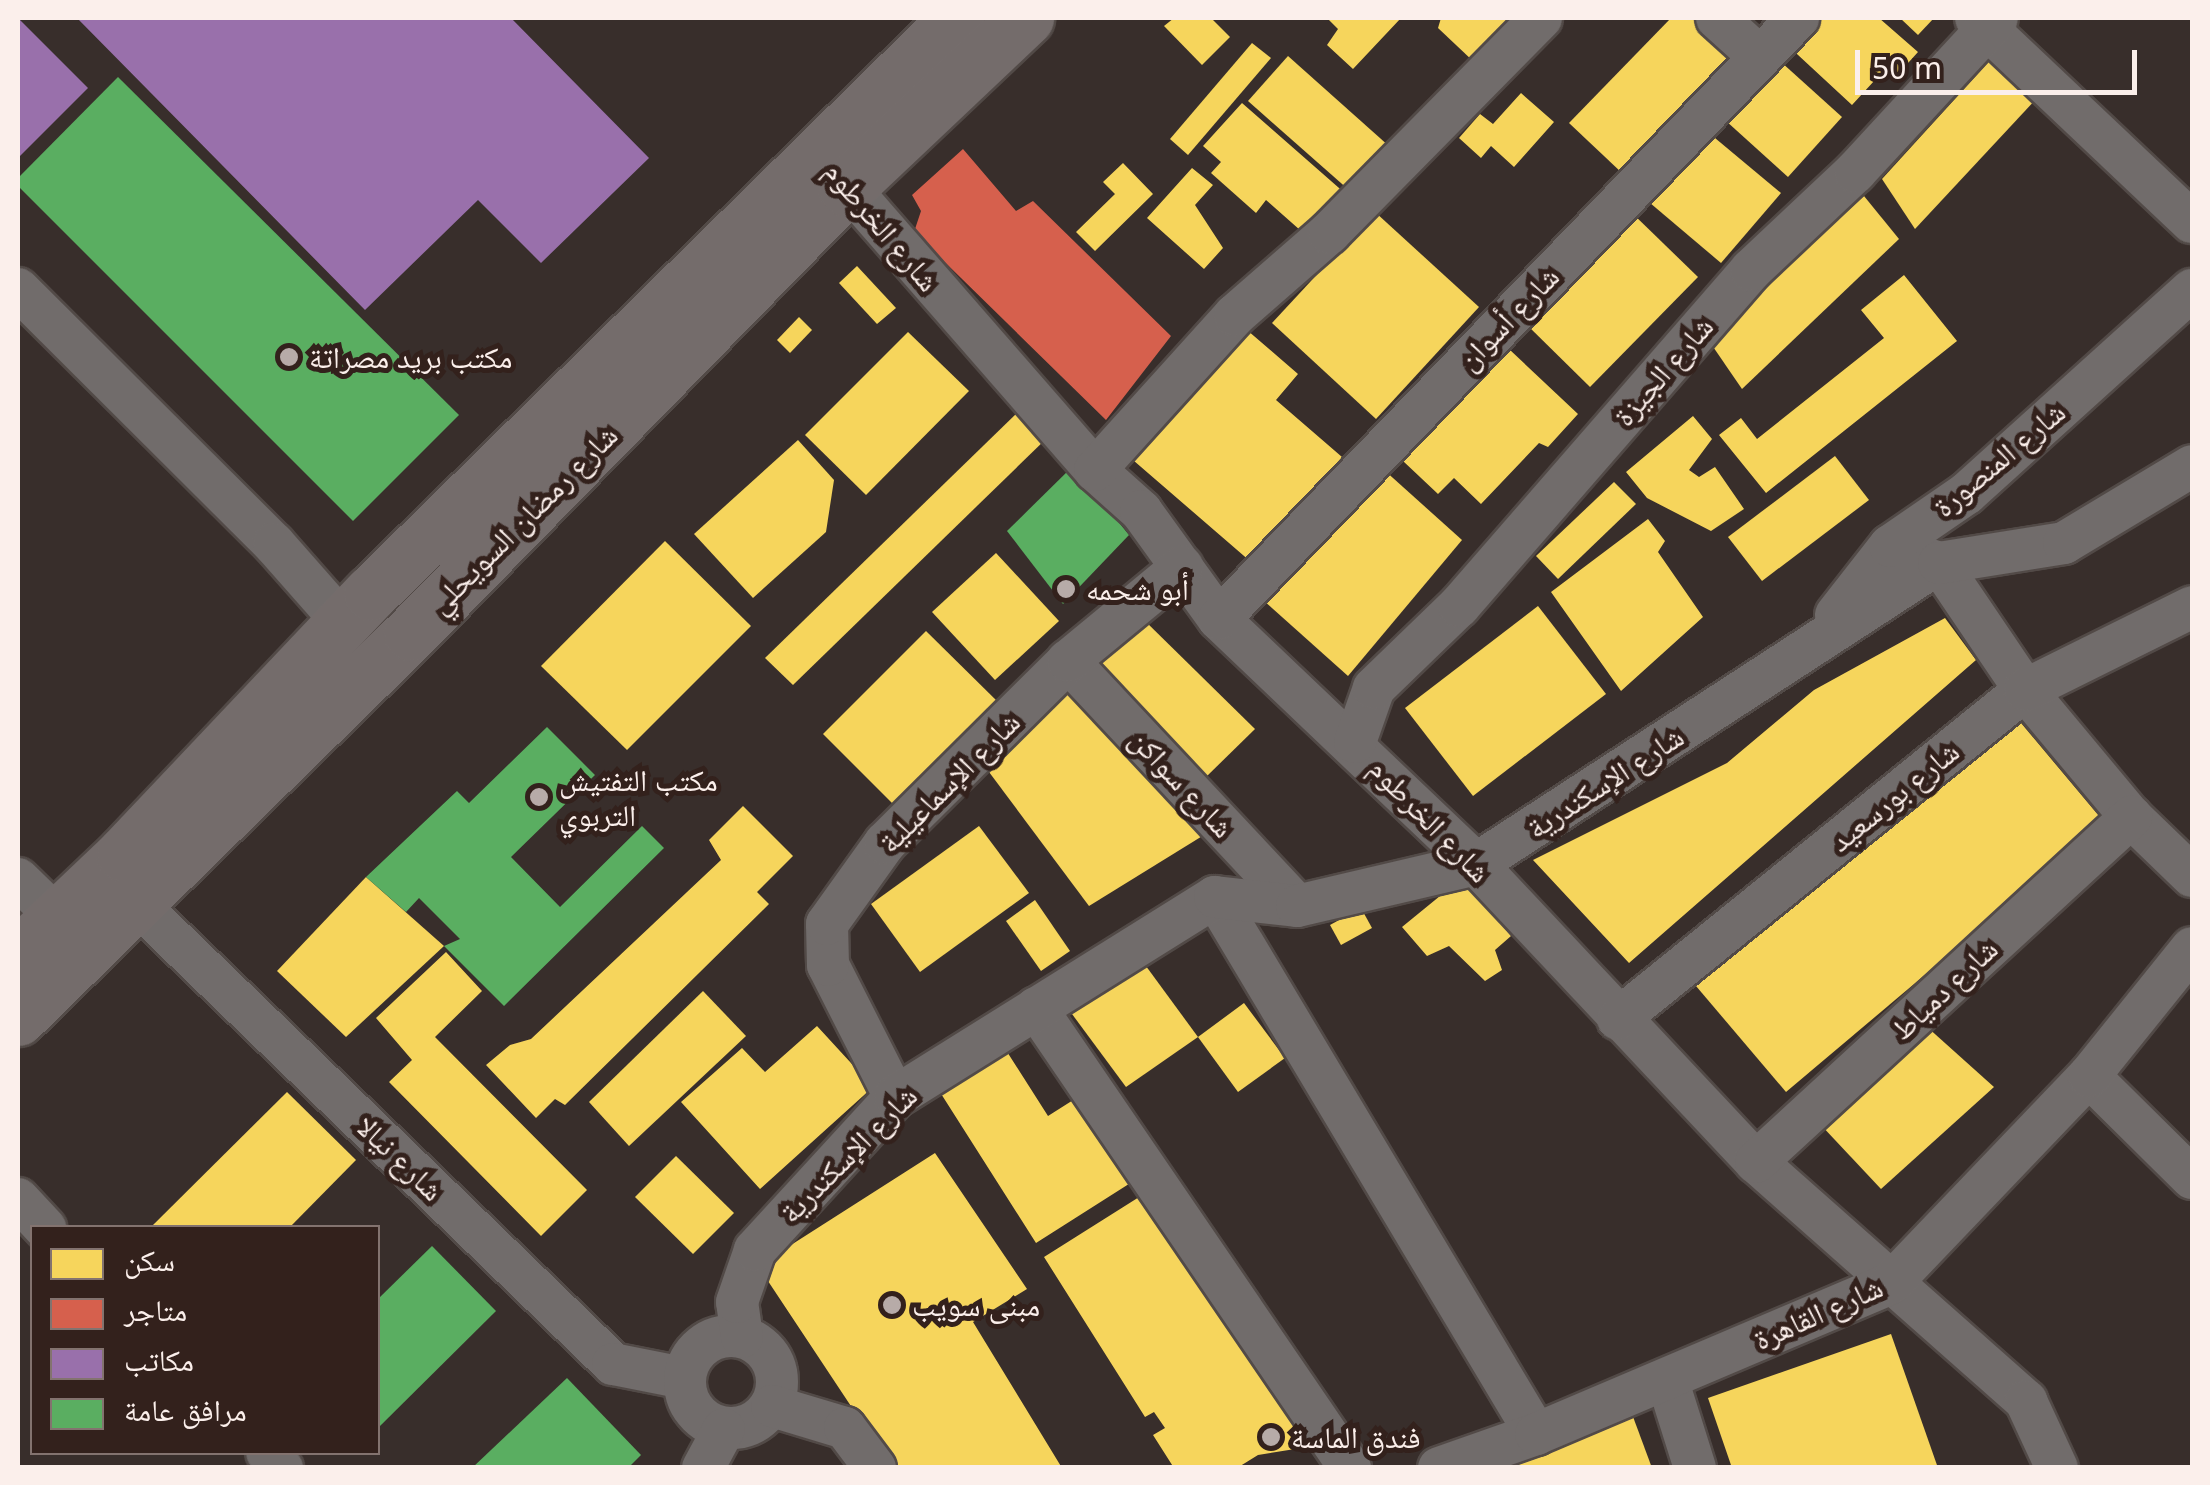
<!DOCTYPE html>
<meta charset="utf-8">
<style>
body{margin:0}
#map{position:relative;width:2210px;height:1485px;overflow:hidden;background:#382e2b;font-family:"Noto Sans","Noto Naskh Arabic",sans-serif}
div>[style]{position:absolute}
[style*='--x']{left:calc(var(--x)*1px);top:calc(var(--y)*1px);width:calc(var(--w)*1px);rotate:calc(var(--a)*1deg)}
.homes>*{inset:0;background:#f6d55c}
.shops>*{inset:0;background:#d6604d}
.offices>*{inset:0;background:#9970ab}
.public>*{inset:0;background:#5aae61}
.roads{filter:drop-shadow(2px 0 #524a47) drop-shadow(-2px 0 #524a47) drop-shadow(0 2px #524a47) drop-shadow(0 -2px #524a47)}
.minor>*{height:42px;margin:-21px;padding:0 21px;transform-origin:21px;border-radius:21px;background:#716c6b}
.minor>.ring{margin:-21px;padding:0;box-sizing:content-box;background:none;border:42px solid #716c6b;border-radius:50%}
.primary>*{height:55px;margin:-27.5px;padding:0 27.5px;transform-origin:27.5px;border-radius:27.5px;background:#746c6b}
.dots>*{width:28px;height:28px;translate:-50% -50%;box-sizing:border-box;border:5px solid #33211c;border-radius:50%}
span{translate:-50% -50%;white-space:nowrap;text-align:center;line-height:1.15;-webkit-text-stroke:10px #33211c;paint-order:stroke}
.street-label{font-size:30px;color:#fbefeb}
.poi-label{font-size:30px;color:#fbefeb}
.left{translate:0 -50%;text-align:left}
.frame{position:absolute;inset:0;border:20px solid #fbefeb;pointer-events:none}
.legend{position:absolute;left:30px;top:1225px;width:350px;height:230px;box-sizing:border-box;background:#33211c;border:2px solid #83736f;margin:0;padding:12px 18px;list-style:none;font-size:30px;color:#fbefeb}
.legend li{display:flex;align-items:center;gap:20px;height:50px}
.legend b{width:50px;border:2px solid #83736f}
.scale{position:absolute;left:1855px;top:50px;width:282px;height:45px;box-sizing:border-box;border:5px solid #fbefeb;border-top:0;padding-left:12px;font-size:30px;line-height:35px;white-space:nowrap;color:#fbefeb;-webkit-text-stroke:8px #33211c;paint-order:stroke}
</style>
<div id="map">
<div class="homes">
<div style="clip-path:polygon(1174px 18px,1211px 18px,1230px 37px,1202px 65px,1164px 26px)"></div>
<div style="clip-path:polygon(1327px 18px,1401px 18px,1353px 69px,1327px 45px,1338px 29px)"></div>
<div style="clip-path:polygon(1441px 18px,1518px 18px,1474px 62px,1438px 28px)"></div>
<div style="clip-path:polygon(1671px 18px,1698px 18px,1737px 55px,1622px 173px,1569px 123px)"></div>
<div style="clip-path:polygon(1807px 18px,1879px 18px,1918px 52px,1899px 73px,1886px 68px,1852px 105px,1784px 42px)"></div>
<div style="clip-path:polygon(1900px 18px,1934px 18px,1918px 35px)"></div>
<div style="clip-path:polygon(1252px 43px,1271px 58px,1188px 155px,1170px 139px)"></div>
<div style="clip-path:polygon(1769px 51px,1842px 117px,1788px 177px,1715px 111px)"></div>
<div style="clip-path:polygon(1288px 56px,1390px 147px,1350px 191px,1248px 101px)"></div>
<div style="clip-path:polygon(1994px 56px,2036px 99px,1915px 229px,1882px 179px)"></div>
<div style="clip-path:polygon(1521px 93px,1554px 122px,1514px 167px,1491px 146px,1481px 158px,1459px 138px,1480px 114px,1493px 124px)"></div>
<div style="clip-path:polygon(1242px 103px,1347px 195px,1309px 238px,1266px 200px,1256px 213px,1211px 173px,1221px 162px,1203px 146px)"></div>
<div style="clip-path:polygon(1703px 128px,1781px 193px,1721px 263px,1643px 197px)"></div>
<div style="clip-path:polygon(1123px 163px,1153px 194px,1095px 251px,1076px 232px,1115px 194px,1103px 182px)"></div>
<div style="clip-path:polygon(1192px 168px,1213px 185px,1195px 205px,1223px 248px,1204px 269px,1147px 218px)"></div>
<div style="clip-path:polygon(1864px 196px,1899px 239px,1742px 389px,1707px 338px)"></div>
<div style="clip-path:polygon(1630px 211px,1698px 277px,1590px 387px,1522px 320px)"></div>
<div style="clip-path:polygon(1375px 212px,1479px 307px,1376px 419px,1272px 323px)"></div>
<div style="clip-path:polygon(857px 266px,896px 308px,877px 324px,839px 283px)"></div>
<div style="clip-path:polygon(1904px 275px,1957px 341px,1766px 493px,1719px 435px,1741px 418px,1757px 439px,1884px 338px,1861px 310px)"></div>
<div style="clip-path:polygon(799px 317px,812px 330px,790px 353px,777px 340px)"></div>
<div style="clip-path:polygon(1240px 324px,1298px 374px,1276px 400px,1342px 457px,1251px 562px,1126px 454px)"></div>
<div style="clip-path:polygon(908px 332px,969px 391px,866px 495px,805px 435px)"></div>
<div style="clip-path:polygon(1509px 349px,1578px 414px,1548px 447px,1539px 443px,1481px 504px,1454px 478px,1438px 494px,1403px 461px)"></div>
<div style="clip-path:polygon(1022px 408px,1049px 436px,793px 685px,765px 658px)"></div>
<div style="clip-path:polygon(1693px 416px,1712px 439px,1689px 470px,1699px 477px,1715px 467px,1744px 509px,1711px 531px,1647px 498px,1626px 472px)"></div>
<div style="clip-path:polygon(798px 440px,834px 480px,826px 532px,753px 598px,694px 534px)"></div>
<div style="clip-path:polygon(1835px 456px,1869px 500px,1762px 581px,1728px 537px)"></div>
<div style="clip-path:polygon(1383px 469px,1462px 540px,1348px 676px,1263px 600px)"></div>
<div style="clip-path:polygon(1614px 482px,1636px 504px,1558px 579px,1536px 556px)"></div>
<div style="clip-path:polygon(1648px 519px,1665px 541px,1658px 552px,1703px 617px,1621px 691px,1551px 592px)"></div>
<div style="clip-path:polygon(665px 541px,751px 626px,627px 750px,541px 666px)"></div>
<div style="clip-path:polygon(996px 553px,1059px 621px,995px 680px,932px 612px)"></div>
<div style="clip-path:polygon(1538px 606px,1606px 694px,1473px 796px,1405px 708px)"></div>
<div style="clip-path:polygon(1142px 618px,1255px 729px,1206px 777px,1093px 667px)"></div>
<div style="clip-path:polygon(1945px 618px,1976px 660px,1629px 963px,1533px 860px,1727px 763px,1814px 690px)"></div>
<div style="clip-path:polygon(926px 631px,1001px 705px,898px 809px,823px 734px)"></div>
<div style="clip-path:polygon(1062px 684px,1204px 835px,1089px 906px,986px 768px)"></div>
<div style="clip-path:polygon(2016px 717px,2105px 823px,1786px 1092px,1696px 986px)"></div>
<div style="clip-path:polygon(743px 806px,793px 856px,757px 892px,769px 904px,565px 1105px,555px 1099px,536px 1118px,486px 1065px,510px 1045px,531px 1039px,721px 860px,709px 840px)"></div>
<div style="clip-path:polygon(979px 826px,1029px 893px,920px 972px,871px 904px)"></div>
<div style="clip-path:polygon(366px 877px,444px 946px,346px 1037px,277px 971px)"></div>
<div style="clip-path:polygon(1462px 878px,1511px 936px,1495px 950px,1502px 970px,1485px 981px,1449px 946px,1427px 956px,1402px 927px)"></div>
<div style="clip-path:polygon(1035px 900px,1070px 951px,1041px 971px,1006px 921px)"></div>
<div style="clip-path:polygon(1361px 908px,1372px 928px,1341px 945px,1330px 925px)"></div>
<div style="clip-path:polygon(446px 952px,482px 991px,435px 1037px,587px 1190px,541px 1236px,389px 1082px,412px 1060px,376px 1018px)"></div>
<div style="clip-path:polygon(1143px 962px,1198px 1037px,1126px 1087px,1072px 1014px)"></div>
<div style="clip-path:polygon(703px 991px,746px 1036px,629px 1146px,589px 1102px)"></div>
<div style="clip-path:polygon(1244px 1003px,1285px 1058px,1238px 1092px,1198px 1037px)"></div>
<div style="clip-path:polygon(817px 1026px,873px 1087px,760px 1189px,681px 1102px,742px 1048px,765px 1072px)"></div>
<div style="clip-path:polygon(1926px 1026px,1994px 1087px,1881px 1189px,1820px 1124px)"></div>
<div style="clip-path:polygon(1004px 1047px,1048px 1116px,1089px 1090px,1143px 1175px,1036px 1243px,938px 1089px)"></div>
<div style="clip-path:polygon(287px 1092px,356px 1160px,289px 1228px,150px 1228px)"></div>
<div style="clip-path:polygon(935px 1153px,1027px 1289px,973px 1322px,1062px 1468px,892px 1468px,758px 1266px)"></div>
<div style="clip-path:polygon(676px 1156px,734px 1213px,693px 1254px,635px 1197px)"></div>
<div style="clip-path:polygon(1155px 1187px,1305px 1413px,1295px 1449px,1258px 1455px,1237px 1468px,1174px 1468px,1153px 1435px,1165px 1428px,1154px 1412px,1145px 1417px,1044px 1257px)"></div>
<div style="clip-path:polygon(1891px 1334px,1938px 1468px,1732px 1468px,1708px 1398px)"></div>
<div style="clip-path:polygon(1632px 1414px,1652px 1468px,1489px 1468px)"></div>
</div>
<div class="shops">
<div style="clip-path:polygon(963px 149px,1016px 211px,1033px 201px,1171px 336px,1106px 420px,914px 232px,921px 211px,912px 195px)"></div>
</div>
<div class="offices">
<div style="clip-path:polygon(18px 18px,88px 88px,18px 158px)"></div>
<div style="clip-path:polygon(77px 18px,511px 18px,649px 158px,541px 263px,478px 200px,365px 310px)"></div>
</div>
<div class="public">
<div style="clip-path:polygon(118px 77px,459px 415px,353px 521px,18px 186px,18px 178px)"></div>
<div style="clip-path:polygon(1073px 466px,1129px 535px,1063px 604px,1007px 531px)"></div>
<div style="clip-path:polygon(547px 727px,595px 775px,511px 857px,560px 907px,642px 826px,664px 848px,504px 1006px,444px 946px,460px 939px,419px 898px,406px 912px,366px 877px,457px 791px,469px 803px)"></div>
<div style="clip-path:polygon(432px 1246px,496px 1311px,378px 1428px,378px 1299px)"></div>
<div style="clip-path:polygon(567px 1378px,641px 1455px,628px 1468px,472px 1468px)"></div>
</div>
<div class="roads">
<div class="minor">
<div style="--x:1717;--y:18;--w:58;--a:42.2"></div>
<div style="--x:1976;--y:18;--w:297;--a:43.4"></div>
<div style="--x:828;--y:164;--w:406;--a:48.9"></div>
<div style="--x:1095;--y:470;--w:62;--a:41.7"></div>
<div style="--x:1141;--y:511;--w:133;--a:54.2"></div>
<div style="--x:1219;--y:619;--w:355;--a:43.6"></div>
<div style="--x:1476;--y:864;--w:409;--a:46.8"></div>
<div style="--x:1756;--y:1162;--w:361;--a:41.5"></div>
<div style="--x:2026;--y:1401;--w:74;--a:65.2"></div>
<div style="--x:18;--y:289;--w:361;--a:44.9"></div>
<div style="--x:274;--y:544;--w:103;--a:48.6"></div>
<div style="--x:1095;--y:470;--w:209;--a:-47.9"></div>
<div style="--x:1235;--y:315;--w:125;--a:-41.1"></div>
<div style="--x:1329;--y:233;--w:302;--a:-45.4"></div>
<div style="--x:1915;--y:555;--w:25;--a:18"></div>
<div style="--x:1939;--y:563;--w:153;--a:55.9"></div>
<div style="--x:2025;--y:690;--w:165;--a:50.2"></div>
<div style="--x:2131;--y:817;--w:85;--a:44"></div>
<div style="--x:1836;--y:615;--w:88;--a:-52"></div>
<div style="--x:1890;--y:546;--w:93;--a:-34.5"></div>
<div style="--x:1967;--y:493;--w:303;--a:-42.1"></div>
<div style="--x:1219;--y:619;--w:835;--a:-46.07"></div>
<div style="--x:1068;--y:661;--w:335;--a:46.9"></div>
<div style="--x:1355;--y:742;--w:57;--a:-70.6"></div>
<div style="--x:1374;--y:688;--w:118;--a:-44"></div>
<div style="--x:1459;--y:606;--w:445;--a:-49"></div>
<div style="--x:1751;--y:270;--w:143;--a:-43.3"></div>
<div style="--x:1855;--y:172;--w:209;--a:-47.3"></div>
<div style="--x:18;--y:879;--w:53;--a:44.2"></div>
<div style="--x:1215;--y:897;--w:626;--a:59.13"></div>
<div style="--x:135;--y:902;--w:665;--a:44.02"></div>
<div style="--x:613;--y:1364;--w:72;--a:11.2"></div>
<div style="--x:1036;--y:1008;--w:557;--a:55.68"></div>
<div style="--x:1618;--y:1019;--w:523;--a:-38.95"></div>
<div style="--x:2025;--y:690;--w:186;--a:-26.4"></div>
<div style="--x:2089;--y:1076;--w:145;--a:44.7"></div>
<div style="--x:895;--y:1097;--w:148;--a:-116.9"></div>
<div style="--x:828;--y:965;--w:41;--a:-91.4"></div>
<div style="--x:827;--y:924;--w:100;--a:-54.4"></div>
<div style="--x:885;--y:843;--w:258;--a:-44.8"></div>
<div style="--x:1068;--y:661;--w:148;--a:-39.5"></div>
<div style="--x:1756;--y:1162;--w:510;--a:-42.61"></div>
<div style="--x:18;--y:1199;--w:40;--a:47"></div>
<div class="ring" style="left:685px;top:1336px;width:50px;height:50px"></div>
<div style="--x:742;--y:1337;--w:35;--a:-98"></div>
<div style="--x:737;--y:1302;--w:55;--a:-70.9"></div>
<div style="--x:755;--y:1250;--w:207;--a:-47.5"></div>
<div style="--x:895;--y:1097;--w:377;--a:-32"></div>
<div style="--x:1215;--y:897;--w:82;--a:6.3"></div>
<div style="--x:1297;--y:906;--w:184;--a:-13.2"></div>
<div style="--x:1476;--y:864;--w:552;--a:-33.03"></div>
<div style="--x:1939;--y:563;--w:127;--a:-9.1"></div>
<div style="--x:2064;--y:543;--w:149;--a:-31"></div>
<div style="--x:1667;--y:1379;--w:93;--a:72.5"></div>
<div style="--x:772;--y:1406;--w:76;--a:16.8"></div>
<div style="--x:845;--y:1428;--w:50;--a:53.1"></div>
<div style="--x:267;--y:1452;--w:22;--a:47"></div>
<div style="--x:703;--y:1468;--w:44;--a:-61.7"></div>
<div style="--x:1439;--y:1468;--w:103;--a:-19.3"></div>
<div style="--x:1536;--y:1434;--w:386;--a:-23"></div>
<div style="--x:1891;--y:1283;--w:286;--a:-46.3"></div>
<div style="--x:2089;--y:1076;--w:164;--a:-51.2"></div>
</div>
<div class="primary">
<div style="--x:18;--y:955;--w:146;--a:-43.6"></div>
<div style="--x:124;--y:854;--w:359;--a:-46.6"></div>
<div style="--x:371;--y:593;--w:821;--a:-44.46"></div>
<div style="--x:18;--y:1018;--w:550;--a:-44.41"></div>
<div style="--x:411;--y:633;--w:622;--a:-45.65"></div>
<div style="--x:846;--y:188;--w:248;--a:-43.4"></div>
</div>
</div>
<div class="dots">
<div style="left:289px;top:357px;background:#b7aba8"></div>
<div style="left:1066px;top:589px;background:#b7aba8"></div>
<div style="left:539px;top:797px;background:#b7aba8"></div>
<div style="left:892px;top:1305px;background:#b7aba8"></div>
<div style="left:1271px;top:1437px;background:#b7aba8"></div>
</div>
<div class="street-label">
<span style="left:882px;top:226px;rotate:50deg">شارع الخرطوم</span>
<span style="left:1508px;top:318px;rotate:-46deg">شارع أسوان</span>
<span style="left:1663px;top:371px;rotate:-49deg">شارع الجيزة</span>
<span style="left:1999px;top:459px;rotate:-40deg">شارع المنصورة</span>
<span style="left:523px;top:519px;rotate:-45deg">شارع رمضان السويحلي</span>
<span style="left:949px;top:782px;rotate:-45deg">شارع الإسماعيلية</span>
<span style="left:1605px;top:782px;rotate:-33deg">شارع الإسكندرية</span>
<span style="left:1182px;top:783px;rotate:47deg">شارع سواكن</span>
<span style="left:1894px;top:796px;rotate:-39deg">شارع بورسعيد</span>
<span style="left:1430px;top:820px;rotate:46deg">شارع الخرطوم</span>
<span style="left:1944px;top:989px;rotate:-43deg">شارع دمياط</span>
<span style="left:848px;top:1154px;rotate:-45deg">شارع الإسكندرية</span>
<span style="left:400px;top:1158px;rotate:44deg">شارع نيالا</span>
<span style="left:1818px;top:1313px;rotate:-24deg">شارع القاهرة</span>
</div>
<div class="poi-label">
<span class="left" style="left:309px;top:357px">مكتب بريد مصراتة</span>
<span class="left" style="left:1086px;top:589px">أبو شحمه</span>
<span class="left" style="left:559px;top:797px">مكتب التفتيش<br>التربوي</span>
<span class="left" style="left:912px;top:1305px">مبنى سويب</span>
<span class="left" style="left:1291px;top:1437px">فندق الماسة</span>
</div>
<div class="frame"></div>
<ul class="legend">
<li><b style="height:28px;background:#f6d55c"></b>سكن</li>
<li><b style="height:28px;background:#d6604d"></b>متاجر</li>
<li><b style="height:28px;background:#9970ab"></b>مكاتب</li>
<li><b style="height:28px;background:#5aae61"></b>مرافق عامة</li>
</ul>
<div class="scale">50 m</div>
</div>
